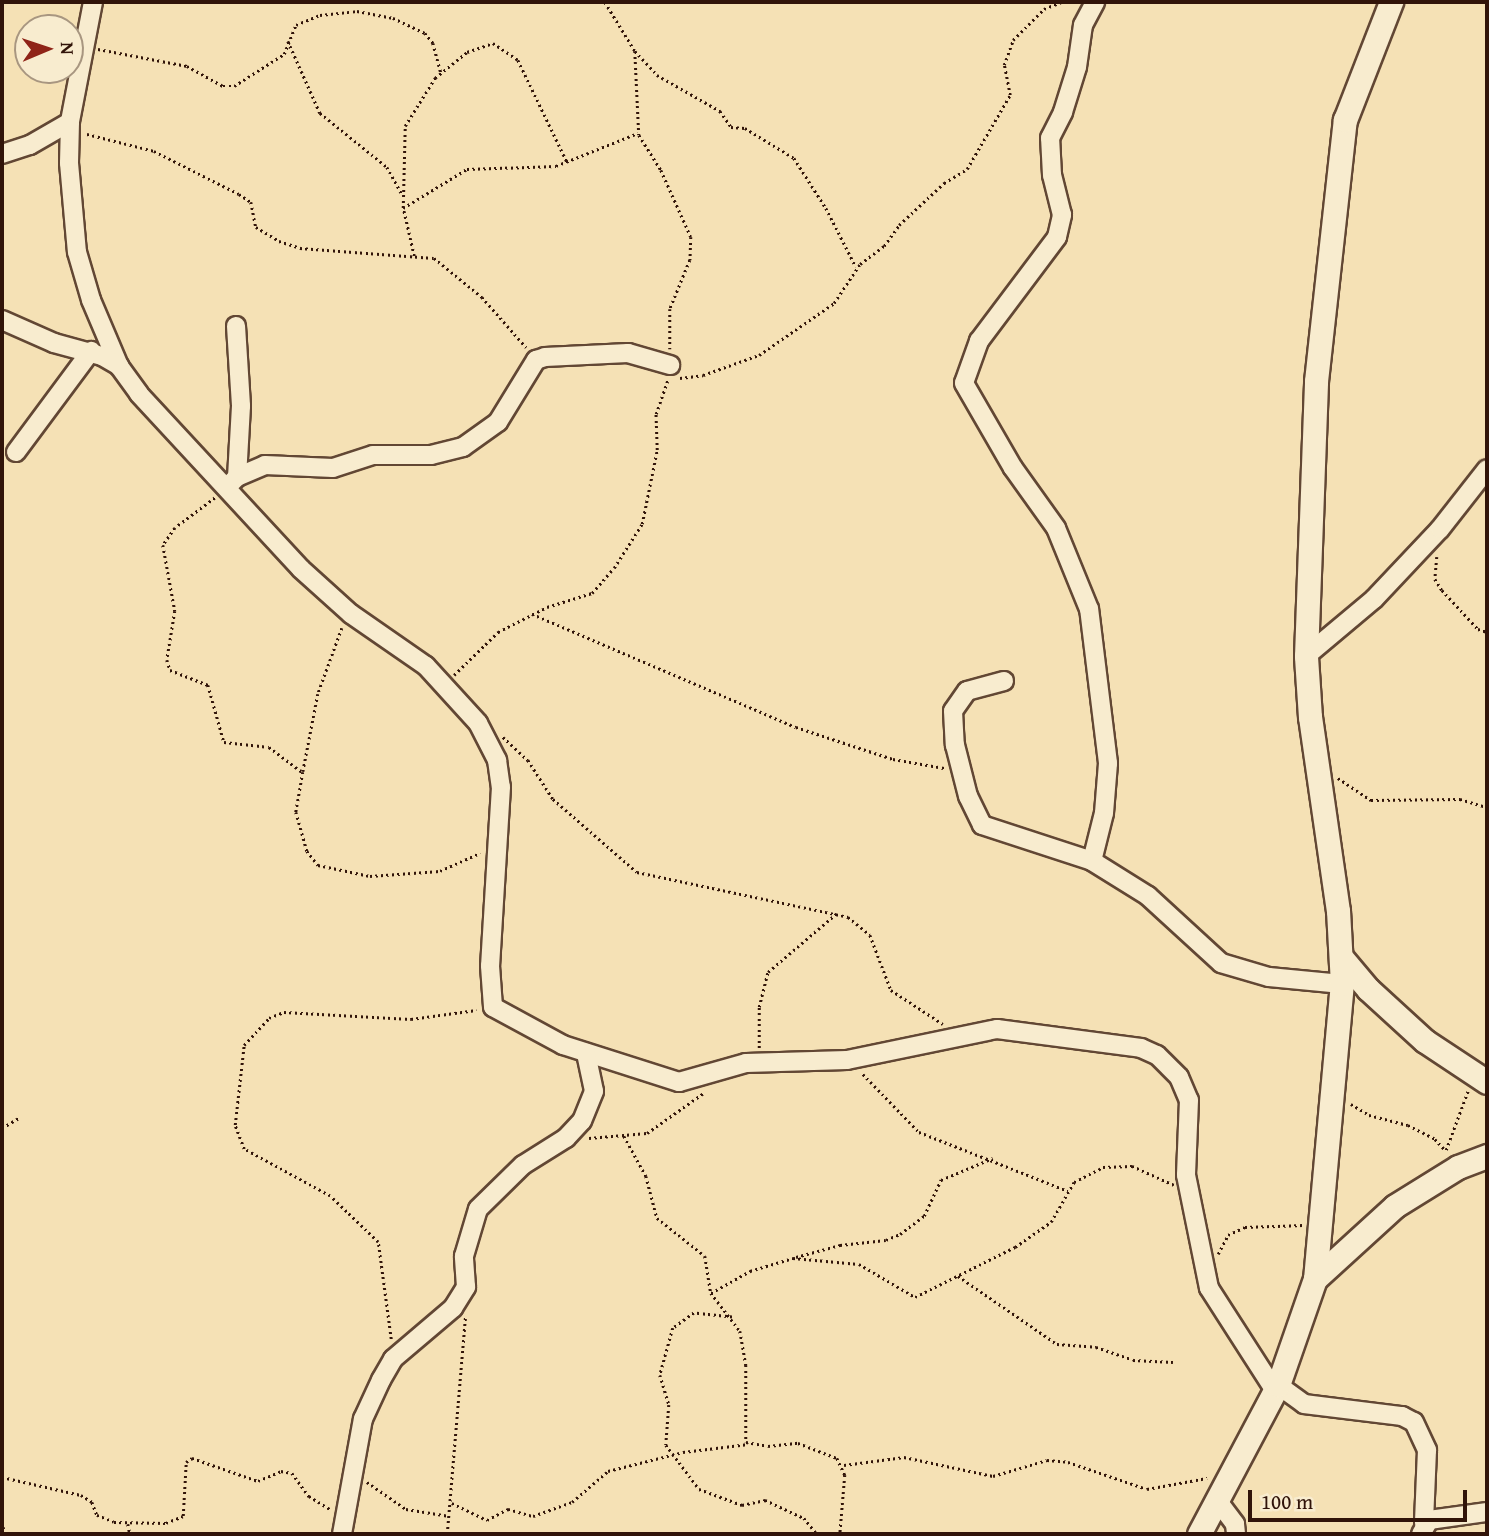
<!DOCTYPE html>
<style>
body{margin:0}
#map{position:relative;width:1489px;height:1536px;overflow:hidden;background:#f5e1b5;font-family:"Gentium Book Plus",serif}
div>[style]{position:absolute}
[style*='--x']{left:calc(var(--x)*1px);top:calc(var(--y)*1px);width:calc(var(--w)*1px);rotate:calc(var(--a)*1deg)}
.path>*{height:2.5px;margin-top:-1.25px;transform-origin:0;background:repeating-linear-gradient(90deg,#311409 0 2px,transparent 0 5.5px)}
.roads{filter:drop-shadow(2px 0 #624734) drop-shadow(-2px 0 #624734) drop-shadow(0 2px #624734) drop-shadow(0 -2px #624734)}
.street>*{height:18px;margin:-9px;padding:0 9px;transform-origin:9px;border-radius:9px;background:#f8eccf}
.secondary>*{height:23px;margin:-11.5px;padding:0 11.5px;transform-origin:11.5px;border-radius:11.5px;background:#f8eccf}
span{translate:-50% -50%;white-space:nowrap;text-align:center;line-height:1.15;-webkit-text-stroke:5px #f8eccf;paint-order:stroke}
.frame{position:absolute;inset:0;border:4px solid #311409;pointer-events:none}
.north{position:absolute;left:14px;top:14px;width:70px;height:70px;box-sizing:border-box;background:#f8eccf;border:2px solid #a89680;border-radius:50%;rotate:88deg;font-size:19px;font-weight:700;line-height:28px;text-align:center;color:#311409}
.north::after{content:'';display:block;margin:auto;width:24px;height:32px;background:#8f2418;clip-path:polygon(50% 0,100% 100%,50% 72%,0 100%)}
.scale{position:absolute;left:1248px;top:1490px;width:219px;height:32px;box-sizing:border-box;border:4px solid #311409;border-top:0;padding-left:9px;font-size:21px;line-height:24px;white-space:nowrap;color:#311409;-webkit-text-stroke:5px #f8eccf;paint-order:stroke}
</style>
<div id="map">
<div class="path">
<div style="--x:605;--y:2;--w:57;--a:58.5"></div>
<div style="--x:635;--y:51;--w:84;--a:87.3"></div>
<div style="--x:639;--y:135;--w:41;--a:57.8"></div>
<div style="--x:661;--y:170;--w:73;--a:65.9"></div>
<div style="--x:691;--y:237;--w:23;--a:92"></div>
<div style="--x:690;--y:260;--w:53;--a:112.2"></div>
<div style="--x:670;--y:309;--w:40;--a:90"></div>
<div style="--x:288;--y:41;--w:79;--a:66"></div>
<div style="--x:320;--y:113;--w:86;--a:38.9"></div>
<div style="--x:387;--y:167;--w:31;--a:61"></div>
<div style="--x:98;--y:49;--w:91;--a:10.8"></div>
<div style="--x:187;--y:66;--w:41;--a:29.1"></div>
<div style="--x:223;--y:86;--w:11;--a:0"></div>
<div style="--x:234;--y:86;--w:59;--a:-32.6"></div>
<div style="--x:284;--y:54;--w:31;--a:-68"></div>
<div style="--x:296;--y:25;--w:26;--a:-23"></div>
<div style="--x:320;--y:15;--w:37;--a:-6"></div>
<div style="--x:357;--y:11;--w:37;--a:11"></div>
<div style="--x:393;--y:18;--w:35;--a:25"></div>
<div style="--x:425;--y:33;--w:13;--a:51"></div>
<div style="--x:433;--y:43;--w:31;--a:75"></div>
<div style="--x:635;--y:51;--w:33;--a:47"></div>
<div style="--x:657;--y:75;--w:73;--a:29.7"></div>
<div style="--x:720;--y:111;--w:19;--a:55"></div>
<div style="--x:731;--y:127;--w:14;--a:4"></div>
<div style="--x:745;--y:128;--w:57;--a:31.5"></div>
<div style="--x:794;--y:158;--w:59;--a:57.4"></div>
<div style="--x:826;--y:208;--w:66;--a:63"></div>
<div style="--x:87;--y:134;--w:69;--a:14.2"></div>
<div style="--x:154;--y:151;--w:95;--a:26.8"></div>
<div style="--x:239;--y:194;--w:14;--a:34"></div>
<div style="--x:251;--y:202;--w:25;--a:79"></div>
<div style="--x:256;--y:227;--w:27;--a:31"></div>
<div style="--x:279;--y:241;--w:22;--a:18"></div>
<div style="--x:300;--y:248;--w:134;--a:4.3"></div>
<div style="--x:434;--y:258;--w:62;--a:39.1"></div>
<div style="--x:482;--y:297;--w:67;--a:48.7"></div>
<div style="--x:403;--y:208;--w:75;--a:-31.4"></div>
<div style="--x:467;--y:169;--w:89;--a:-1.9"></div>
<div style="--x:556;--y:166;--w:88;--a:-21.9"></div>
<div style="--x:414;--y:256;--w:49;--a:-102.9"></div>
<div style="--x:403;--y:208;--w:82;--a:-88.6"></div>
<div style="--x:405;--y:126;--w:57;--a:-58"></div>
<div style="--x:435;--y:78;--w:41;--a:-39.1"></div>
<div style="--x:467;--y:52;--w:28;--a:-19"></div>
<div style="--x:493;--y:43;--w:30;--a:34"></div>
<div style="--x:518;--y:60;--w:113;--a:64.3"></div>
<div style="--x:680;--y:378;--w:23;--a:-7"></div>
<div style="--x:703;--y:375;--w:59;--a:-19.7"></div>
<div style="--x:759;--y:355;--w:91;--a:-34.7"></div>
<div style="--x:834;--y:303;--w:47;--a:-56.3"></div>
<div style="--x:860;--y:264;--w:30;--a:-37"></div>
<div style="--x:884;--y:246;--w:26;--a:-54"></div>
<div style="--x:899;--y:225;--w:62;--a:-43"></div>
<div style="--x:944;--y:183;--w:27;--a:-31"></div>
<div style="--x:967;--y:169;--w:86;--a:-59.8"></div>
<div style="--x:1010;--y:95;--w:31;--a:-101"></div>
<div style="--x:1004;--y:65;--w:27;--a:-70"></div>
<div style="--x:1013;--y:40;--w:44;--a:-45"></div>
<div style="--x:1044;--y:9;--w:18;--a:-22"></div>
<div style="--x:215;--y:498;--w:50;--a:143.1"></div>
<div style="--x:175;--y:528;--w:21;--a:125"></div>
<div style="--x:163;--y:545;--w:67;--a:79.7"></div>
<div style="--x:175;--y:611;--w:50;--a:99.3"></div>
<div style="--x:167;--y:660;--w:10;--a:73"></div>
<div style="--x:170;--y:670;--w:41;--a:21.5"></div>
<div style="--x:208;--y:685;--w:59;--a:74.3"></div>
<div style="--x:224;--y:742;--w:45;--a:6.3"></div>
<div style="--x:269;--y:747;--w:41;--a:37.1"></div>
<div style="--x:1437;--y:557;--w:22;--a:95"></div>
<div style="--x:1435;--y:579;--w:13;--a:58"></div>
<div style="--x:1442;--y:590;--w:53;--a:47.3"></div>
<div style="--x:1478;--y:629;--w:9;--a:18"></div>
<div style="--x:532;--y:614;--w:287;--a:23.2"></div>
<div style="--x:796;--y:727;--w:102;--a:18.3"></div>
<div style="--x:893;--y:759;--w:52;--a:10"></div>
<div style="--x:342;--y:628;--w:70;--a:110"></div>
<div style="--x:318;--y:694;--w:79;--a:100.9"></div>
<div style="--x:303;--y:772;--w:41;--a:99.9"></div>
<div style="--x:296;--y:812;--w:41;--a:74.2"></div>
<div style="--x:307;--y:851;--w:18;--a:52"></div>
<div style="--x:318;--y:865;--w:53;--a:11.9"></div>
<div style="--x:370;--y:876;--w:70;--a:-4.1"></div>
<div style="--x:440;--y:871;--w:44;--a:-24.2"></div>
<div style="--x:454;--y:675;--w:62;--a:-44.3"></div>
<div style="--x:498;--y:632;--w:55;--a:-27"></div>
<div style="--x:547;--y:607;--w:47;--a:-17.3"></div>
<div style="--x:592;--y:593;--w:33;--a:-49"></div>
<div style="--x:614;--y:568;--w:52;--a:-57.5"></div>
<div style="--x:642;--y:524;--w:76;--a:-78.5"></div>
<div style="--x:657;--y:450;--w:36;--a:-92"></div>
<div style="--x:656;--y:414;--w:36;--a:-71"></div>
<div style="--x:503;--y:737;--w:34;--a:43"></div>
<div style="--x:528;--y:760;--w:46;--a:57.3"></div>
<div style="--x:553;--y:799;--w:111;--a:41"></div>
<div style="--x:637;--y:872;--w:216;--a:12"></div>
<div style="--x:848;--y:917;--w:28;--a:39"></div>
<div style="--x:870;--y:935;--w:59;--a:69.1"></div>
<div style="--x:891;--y:990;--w:62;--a:33.2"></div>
<div style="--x:1338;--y:778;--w:40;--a:34"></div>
<div style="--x:1371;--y:800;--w:89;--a:-0.6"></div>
<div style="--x:1460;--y:799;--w:28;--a:17"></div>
<div style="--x:759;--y:1048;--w:41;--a:-90"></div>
<div style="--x:759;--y:1007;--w:36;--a:-76"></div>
<div style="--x:768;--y:972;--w:91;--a:-40.5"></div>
<div style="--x:863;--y:1074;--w:81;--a:46"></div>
<div style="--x:919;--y:1132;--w:160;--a:21.6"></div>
<div style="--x:1351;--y:1104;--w:21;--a:31"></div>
<div style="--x:1369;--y:1115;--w:40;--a:14.4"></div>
<div style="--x:1408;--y:1125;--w:30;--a:27"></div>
<div style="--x:1435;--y:1139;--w:16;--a:47"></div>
<div style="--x:2;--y:1128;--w:21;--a:-31"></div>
<div style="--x:624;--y:1136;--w:46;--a:61.2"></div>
<div style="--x:646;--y:1176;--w:43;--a:75.3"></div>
<div style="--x:657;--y:1218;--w:61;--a:38.4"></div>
<div style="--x:705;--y:1256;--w:37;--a:81"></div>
<div style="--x:711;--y:1293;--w:48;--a:52.7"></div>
<div style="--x:740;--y:1331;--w:35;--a:80"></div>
<div style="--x:746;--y:1365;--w:77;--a:90"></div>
<div style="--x:746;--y:1442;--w:22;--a:10"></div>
<div style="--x:768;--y:1446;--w:30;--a:-6"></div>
<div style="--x:798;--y:1443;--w:42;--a:21"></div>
<div style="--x:837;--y:1458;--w:19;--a:65"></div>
<div style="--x:845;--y:1475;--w:59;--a:94.8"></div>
<div style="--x:589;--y:1138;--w:58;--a:-4.9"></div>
<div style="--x:647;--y:1133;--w:71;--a:-35.3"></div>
<div style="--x:1446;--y:1150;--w:63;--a:-69.6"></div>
<div style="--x:1218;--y:1254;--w:21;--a:-62"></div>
<div style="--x:1228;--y:1235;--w:19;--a:-25"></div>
<div style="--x:1245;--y:1227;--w:58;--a:-2"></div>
<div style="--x:796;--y:1257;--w:46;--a:-15.3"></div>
<div style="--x:840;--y:1245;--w:46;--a:-6.2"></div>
<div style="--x:886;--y:1240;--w:15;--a:-23"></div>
<div style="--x:900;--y:1234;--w:30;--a:-37"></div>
<div style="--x:924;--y:1216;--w:40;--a:-65"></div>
<div style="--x:941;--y:1180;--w:56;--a:-22.9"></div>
<div style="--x:958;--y:1276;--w:120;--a:34.5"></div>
<div style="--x:1057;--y:1344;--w:39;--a:4"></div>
<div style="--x:1096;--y:1347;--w:39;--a:19"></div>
<div style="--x:1133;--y:1360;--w:40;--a:2.9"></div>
<div style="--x:711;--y:1293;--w:45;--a:-29.4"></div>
<div style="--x:750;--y:1271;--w:45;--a:-16.8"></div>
<div style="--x:793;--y:1258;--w:66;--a:5.2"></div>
<div style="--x:859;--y:1264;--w:65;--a:30.5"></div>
<div style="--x:915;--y:1297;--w:112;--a:-26.6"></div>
<div style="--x:1015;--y:1247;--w:44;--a:-34.8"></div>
<div style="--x:1051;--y:1222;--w:46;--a:-60.1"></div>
<div style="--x:1074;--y:1182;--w:33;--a:-27"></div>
<div style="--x:1103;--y:1167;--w:29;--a:-2"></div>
<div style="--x:1132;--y:1166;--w:46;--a:24.3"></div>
<div style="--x:732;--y:1317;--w:38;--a:-174"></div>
<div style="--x:694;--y:1313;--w:26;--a:144"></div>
<div style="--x:673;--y:1328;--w:49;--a:105.5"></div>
<div style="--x:660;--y:1375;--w:31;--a:73"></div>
<div style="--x:669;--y:1405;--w:40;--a:94.3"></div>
<div style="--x:666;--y:1445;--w:55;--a:53.1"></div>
<div style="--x:699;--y:1489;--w:46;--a:20.4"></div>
<div style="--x:742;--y:1505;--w:24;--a:-12"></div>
<div style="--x:765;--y:1500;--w:43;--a:24.8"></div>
<div style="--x:804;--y:1518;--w:21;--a:51"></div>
<div style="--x:391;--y:1339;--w:98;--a:-97.6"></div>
<div style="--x:378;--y:1242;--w:66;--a:-136.2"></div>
<div style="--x:330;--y:1196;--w:98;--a:-151.3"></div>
<div style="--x:244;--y:1149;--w:26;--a:-111"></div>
<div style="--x:235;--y:1125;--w:81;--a:-83.6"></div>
<div style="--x:244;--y:1045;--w:37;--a:-47"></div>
<div style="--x:269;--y:1018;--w:16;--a:-22"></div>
<div style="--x:284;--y:1012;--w:127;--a:3.2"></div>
<div style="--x:411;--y:1019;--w:66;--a:-7.9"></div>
<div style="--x:844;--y:1465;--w:61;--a:-7.6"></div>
<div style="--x:904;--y:1457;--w:91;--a:12.1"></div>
<div style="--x:993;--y:1476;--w:56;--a:-16.5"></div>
<div style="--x:1047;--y:1460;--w:21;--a:5"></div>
<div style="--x:1068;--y:1462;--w:83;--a:18.9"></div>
<div style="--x:1147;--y:1489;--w:61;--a:-10.4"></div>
<div style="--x:2;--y:1477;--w:81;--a:12.8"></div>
<div style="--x:81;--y:1495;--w:13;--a:32"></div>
<div style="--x:92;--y:1502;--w:14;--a:69"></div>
<div style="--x:97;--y:1515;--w:18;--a:22"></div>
<div style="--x:114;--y:1522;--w:52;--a:1.1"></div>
<div style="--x:166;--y:1523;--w:18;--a:-22"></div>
<div style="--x:183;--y:1516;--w:54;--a:-86.8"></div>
<div style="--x:186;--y:1462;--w:7;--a:-34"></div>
<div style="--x:192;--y:1458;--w:70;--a:19.2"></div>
<div style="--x:258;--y:1481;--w:25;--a:-23"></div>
<div style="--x:281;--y:1471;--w:11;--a:10"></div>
<div style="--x:292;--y:1473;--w:29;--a:54"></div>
<div style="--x:309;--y:1496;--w:26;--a:32"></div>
<div style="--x:367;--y:1482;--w:47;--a:34.7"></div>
<div style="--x:406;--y:1509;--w:44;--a:9.2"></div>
<div style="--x:452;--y:1503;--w:39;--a:26"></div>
<div style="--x:487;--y:1520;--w:24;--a:-28"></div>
<div style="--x:508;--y:1509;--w:26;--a:16"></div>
<div style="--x:533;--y:1516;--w:41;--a:-19.7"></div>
<div style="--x:572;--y:1502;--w:48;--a:-40.7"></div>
<div style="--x:608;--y:1471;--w:77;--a:-14.2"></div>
<div style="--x:683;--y:1452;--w:66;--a:-6.9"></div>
<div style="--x:2;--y:1522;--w:12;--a:76"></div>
<div style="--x:128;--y:1524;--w:10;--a:79"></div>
<div style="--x:447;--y:1534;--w:217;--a:-85.2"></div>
<div style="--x:756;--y:1534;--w:36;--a:0"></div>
</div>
<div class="roads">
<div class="street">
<div style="--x:93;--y:2;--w:122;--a:100.9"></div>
<div style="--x:70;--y:122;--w:41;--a:91.4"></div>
<div style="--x:69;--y:163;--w:89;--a:84.9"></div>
<div style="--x:77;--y:252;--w:50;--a:73.7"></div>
<div style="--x:91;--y:300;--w:72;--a:67"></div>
<div style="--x:119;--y:366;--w:34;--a:54"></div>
<div style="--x:139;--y:394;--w:238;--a:47.2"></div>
<div style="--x:301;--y:569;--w:67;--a:42"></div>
<div style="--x:351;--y:614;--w:91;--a:34.7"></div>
<div style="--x:426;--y:666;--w:77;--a:47.6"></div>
<div style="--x:478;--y:723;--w:42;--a:62.8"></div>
<div style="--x:497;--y:760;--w:27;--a:82"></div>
<div style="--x:501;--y:787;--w:179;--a:93.5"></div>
<div style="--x:490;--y:966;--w:41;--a:85.8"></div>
<div style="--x:493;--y:1007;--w:80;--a:28.5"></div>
<div style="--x:563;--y:1045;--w:122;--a:17.7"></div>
<div style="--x:679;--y:1082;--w:70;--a:-15.8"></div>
<div style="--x:746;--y:1063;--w:101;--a:-1.7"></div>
<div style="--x:847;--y:1060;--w:153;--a:-11.7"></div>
<div style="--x:997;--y:1029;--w:145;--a:7.5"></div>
<div style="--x:1141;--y:1048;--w:17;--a:24"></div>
<div style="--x:1157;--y:1055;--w:31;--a:45"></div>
<div style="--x:1179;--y:1077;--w:25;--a:67"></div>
<div style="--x:1189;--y:1100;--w:75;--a:92.3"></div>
<div style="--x:1186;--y:1175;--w:115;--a:78.5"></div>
<div style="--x:1209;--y:1288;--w:122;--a:57.3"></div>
<div style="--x:2;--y:154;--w:29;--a:-18"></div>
<div style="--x:30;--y:145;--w:46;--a:-29.9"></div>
<div style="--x:2;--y:320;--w:57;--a:23.9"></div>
<div style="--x:54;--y:343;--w:50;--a:15.2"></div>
<div style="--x:102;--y:356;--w:20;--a:30"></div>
<div style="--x:236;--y:326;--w:80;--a:86.4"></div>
<div style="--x:241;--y:406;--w:71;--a:93.2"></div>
<div style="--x:16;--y:452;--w:126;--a:-53.4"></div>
<div style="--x:228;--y:486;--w:13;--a:-45"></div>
<div style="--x:237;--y:477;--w:30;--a:-23"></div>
<div style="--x:265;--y:465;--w:68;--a:2.5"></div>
<div style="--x:333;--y:468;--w:42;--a:-18"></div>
<div style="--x:373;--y:455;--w:58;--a:0"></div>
<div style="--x:431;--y:455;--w:33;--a:-14"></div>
<div style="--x:463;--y:447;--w:43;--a:-35.5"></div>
<div style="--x:498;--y:422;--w:73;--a:-58.5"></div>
<div style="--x:536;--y:360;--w:9;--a:-18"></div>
<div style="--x:545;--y:357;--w:83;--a:-2.8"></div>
<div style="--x:628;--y:353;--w:44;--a:15.9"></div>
<div style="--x:1306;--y:656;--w:89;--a:-40"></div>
<div style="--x:1374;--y:599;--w:96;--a:-46.7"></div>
<div style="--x:1440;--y:529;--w:76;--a:-51.9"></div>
<div style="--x:1004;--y:681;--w:38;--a:165"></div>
<div style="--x:967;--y:691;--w:24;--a:125"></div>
<div style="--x:953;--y:711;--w:34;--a:87"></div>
<div style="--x:955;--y:745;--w:53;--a:75.7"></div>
<div style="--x:968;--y:796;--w:32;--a:64"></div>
<div style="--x:982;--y:825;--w:116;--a:18.1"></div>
<div style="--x:1092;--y:861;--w:66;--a:32"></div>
<div style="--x:1148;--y:896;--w:99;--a:42.5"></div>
<div style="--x:1221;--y:963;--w:50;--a:16.3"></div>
<div style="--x:1269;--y:977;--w:73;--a:5.5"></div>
<div style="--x:1092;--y:861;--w:49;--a:-76"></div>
<div style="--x:1104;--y:813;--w:50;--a:-85.4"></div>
<div style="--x:1108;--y:763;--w:155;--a:-97"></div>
<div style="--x:1089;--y:609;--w:87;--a:-112.2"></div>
<div style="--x:1056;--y:528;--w:74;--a:-125.6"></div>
<div style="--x:1013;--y:468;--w:98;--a:-120"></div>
<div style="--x:964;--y:383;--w:45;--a:-70.3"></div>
<div style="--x:979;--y:341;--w:130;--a:-53.1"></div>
<div style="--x:1057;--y:237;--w:23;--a:-77"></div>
<div style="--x:1062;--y:215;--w:41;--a:-104"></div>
<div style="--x:1052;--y:175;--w:37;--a:-93"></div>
<div style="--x:1050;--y:138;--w:29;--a:-63"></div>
<div style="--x:1063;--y:112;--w:47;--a:-72.7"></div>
<div style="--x:1077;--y:67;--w:42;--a:-81.9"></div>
<div style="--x:1083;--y:25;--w:26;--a:-62"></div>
<div style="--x:1278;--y:1385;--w:32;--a:36"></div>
<div style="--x:1304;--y:1404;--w:99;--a:7"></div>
<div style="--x:1402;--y:1416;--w:13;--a:27"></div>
<div style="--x:1414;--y:1422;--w:31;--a:65"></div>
<div style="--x:1427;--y:1450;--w:73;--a:92.4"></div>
<div style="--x:1217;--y:1500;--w:30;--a:53"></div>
<div style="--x:1235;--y:1524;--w:10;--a:84"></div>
<div style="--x:342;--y:1534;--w:117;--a:-79.7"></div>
<div style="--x:363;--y:1419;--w:43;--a:-65.2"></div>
<div style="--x:381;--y:1380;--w:24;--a:-60"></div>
<div style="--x:393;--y:1359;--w:79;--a:-40.4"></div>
<div style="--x:453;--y:1308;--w:25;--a:-58"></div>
<div style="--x:466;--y:1287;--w:31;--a:-94"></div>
<div style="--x:464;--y:1256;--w:49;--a:-73.4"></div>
<div style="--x:478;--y:1209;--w:63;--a:-44.4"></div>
<div style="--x:523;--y:1165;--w:51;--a:-32.1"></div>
<div style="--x:566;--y:1138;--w:23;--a:-47"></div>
<div style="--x:582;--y:1121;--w:32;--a:-68"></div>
<div style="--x:594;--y:1091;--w:39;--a:-102"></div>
<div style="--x:1421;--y:1534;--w:16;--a:-60"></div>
<div style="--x:1429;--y:1520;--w:59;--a:-7.9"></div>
</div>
<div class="secondary">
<div style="--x:1341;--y:957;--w:42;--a:49.8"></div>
<div style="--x:1368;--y:989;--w:77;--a:42.4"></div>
<div style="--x:1425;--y:1041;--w:74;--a:33.5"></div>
<div style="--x:1315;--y:1279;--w:108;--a:-42.4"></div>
<div style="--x:1395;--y:1206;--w:74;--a:-31.8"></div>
<div style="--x:1458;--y:1167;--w:31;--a:-21"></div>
<div style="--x:1199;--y:1534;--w:169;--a:-62.1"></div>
<div style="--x:1278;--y:1385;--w:112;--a:-70.8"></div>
<div style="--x:1315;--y:1279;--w:296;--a:-84.8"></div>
<div style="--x:1342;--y:984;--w:73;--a:-93.1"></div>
<div style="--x:1338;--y:911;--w:196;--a:-98.2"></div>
<div style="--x:1310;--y:717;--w:61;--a:-93.8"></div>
<div style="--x:1306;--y:656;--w:275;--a:-87.9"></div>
<div style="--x:1316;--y:381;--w:263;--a:-83.7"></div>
<div style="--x:1345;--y:120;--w:127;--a:-68.7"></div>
</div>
</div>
<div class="frame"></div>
<div class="north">N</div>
<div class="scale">100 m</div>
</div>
